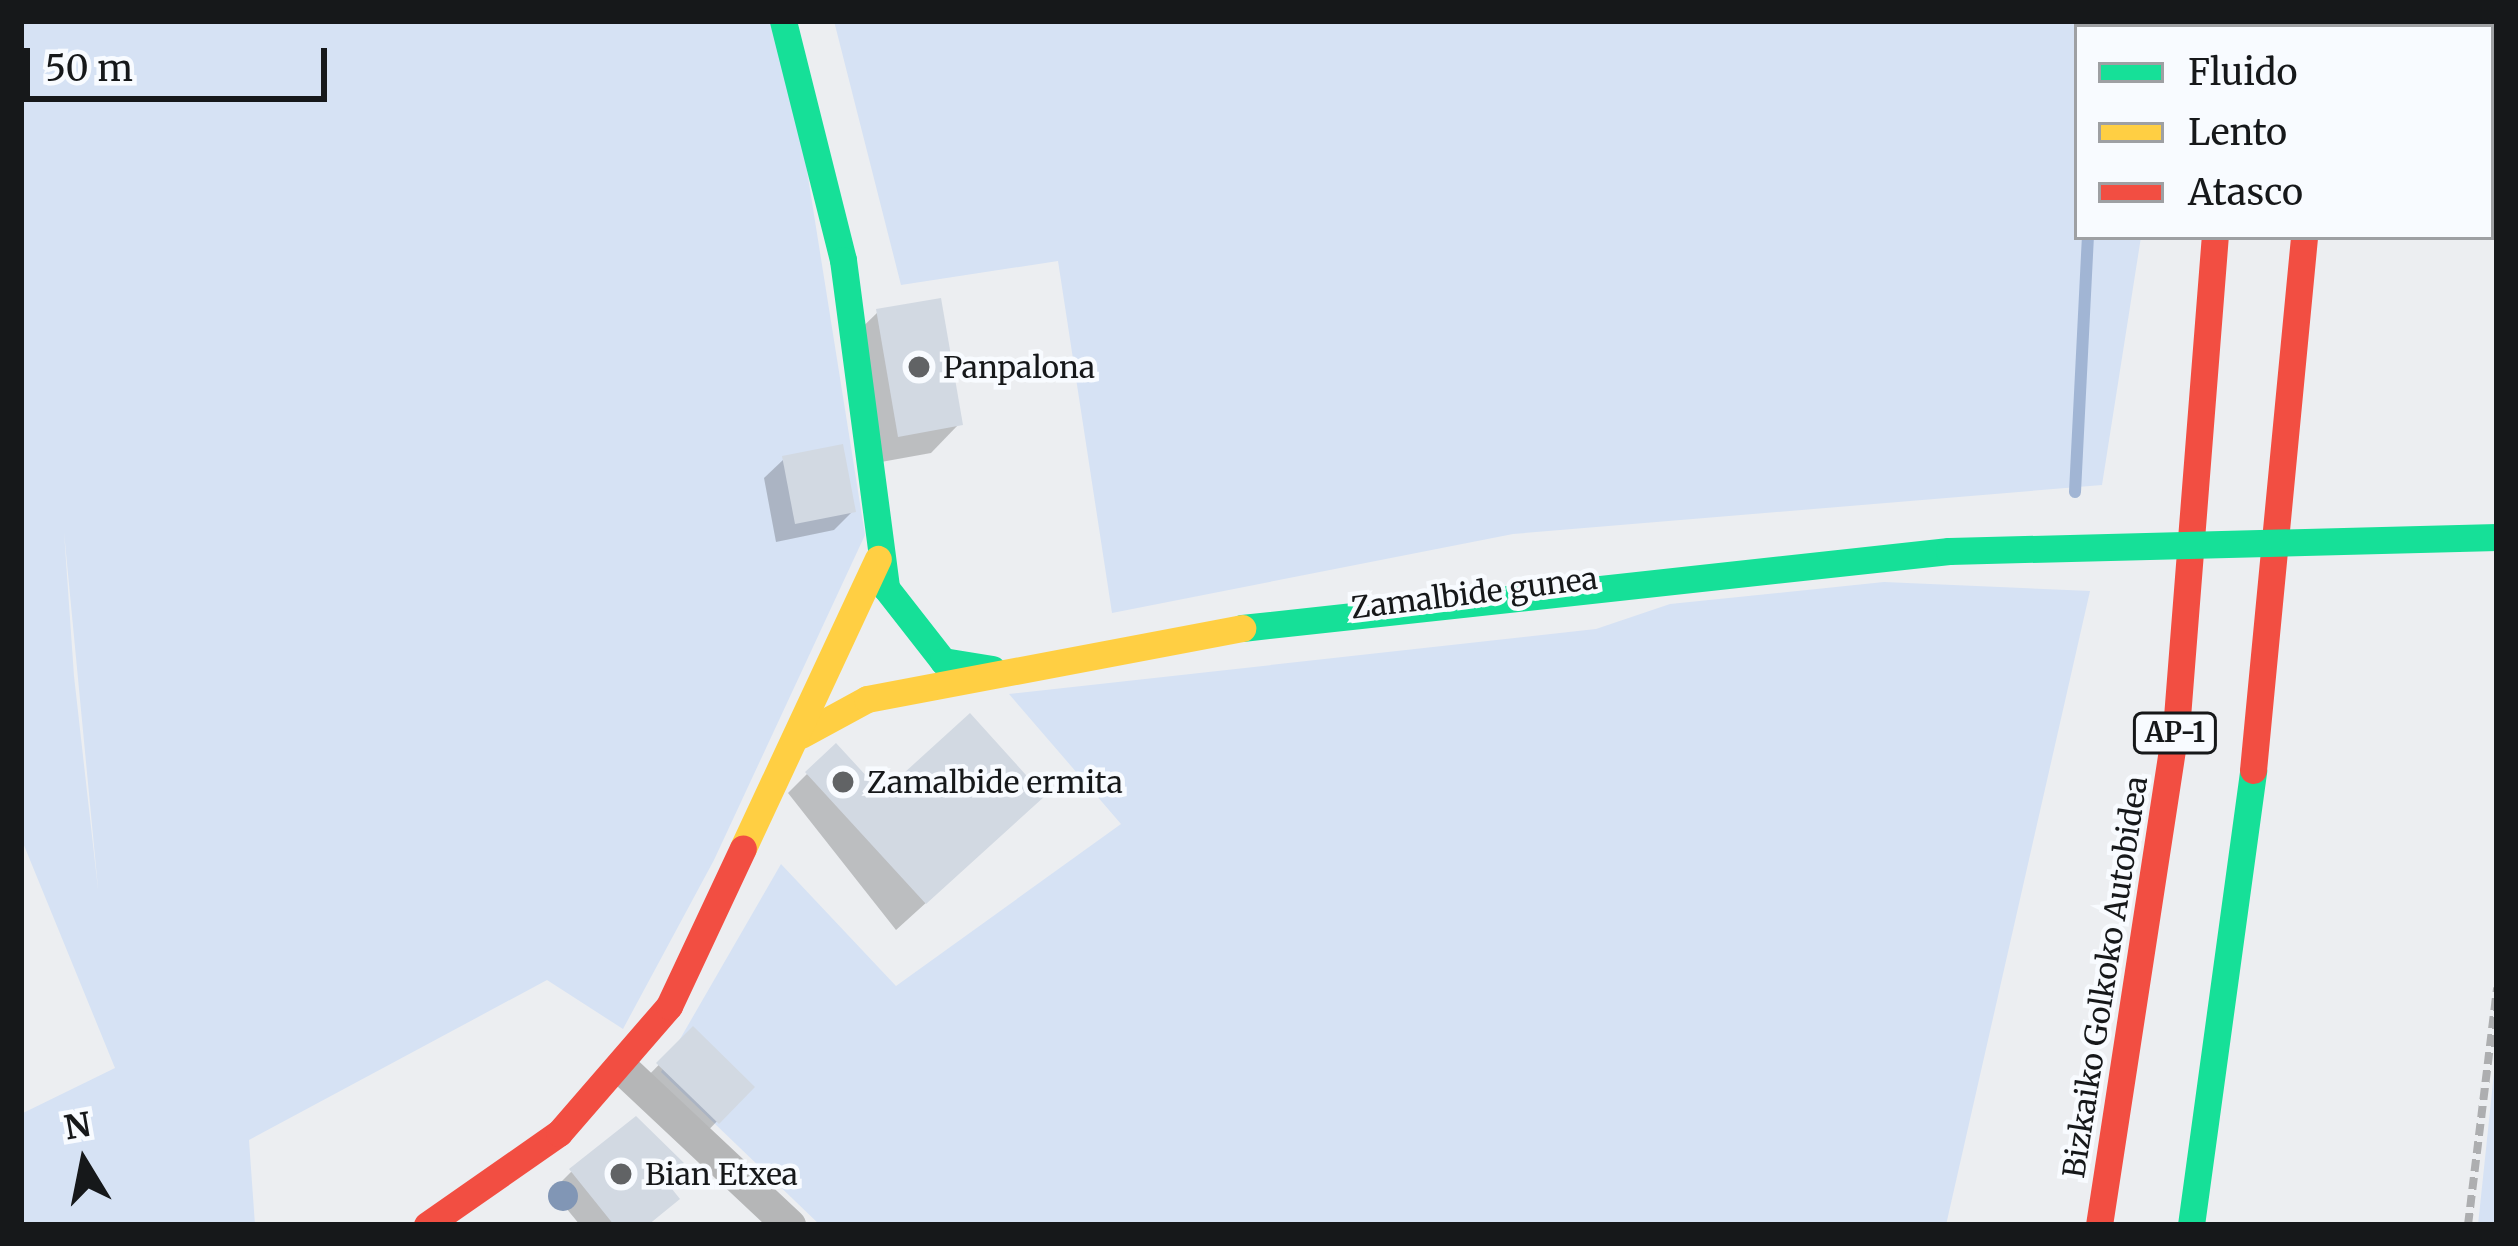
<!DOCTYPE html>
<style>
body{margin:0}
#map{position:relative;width:2518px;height:1246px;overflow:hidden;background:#eceef1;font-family:Merriweather,serif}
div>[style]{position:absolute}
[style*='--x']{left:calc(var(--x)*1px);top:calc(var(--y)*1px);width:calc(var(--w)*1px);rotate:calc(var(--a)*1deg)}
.green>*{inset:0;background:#d6e2f4}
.shadow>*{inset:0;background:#0003}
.stream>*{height:12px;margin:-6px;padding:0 6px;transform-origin:6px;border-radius:6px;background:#a1b5d4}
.building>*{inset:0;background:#d2d9e2}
.path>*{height:8px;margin-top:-4px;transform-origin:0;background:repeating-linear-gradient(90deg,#adaeb0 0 12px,transparent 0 18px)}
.street>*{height:33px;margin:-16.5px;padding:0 16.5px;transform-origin:16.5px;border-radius:16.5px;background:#b5b6b7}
.fast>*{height:27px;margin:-13.5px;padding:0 13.5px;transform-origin:13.5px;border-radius:13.5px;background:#16e098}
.slow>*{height:27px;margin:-13.5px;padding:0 13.5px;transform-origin:13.5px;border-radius:13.5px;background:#ffcf43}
.jam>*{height:27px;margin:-13.5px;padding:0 13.5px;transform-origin:13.5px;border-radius:13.5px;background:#f24e42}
.fast-bridge>*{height:27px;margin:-13.5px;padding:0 13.5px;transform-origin:13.5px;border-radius:13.5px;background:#16e098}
.trees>*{width:30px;height:30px;margin:-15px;border-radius:50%;background:#8196b5}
.dots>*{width:33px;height:33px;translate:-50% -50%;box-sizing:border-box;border:6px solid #f8fbff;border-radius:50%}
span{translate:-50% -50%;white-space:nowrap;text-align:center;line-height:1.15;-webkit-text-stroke:9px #f8fbff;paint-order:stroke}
.shield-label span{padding:3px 9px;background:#f8fbff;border:3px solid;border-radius:9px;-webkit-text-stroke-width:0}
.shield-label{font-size:27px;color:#16181a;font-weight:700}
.poi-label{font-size:30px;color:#16181a}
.left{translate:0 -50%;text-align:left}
.street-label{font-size:30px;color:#16181a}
.frame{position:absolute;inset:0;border:24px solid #16181a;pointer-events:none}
.legend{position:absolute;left:2074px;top:24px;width:420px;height:216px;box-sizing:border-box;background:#f8fbff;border:3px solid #9ea0a3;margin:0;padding:15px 21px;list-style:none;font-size:36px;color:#16181a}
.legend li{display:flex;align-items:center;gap:24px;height:60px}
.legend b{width:60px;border:3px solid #9ea0a3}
.north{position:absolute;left:24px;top:1102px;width:120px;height:120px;-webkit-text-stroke:9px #f8fbff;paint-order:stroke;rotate:350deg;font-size:33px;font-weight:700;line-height:48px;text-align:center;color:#16181a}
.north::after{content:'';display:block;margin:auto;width:42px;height:54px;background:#16181a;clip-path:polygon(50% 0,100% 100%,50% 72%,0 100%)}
.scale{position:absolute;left:24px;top:48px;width:303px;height:54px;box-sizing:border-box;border:6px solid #16181a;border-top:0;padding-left:15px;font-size:36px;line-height:42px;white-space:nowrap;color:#16181a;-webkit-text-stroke:9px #f8fbff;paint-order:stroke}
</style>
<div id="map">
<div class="green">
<div style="clip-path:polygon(evenodd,21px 21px,771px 21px,794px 89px,865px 535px,714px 860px,623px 1029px,547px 980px,249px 1140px,255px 1225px,21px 1225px,21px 1114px,115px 1068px,21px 838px,21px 21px,64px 532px,98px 888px,98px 889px,74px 676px,64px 532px)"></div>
<div style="clip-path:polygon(834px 21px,2157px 21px,2077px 27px,2077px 237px,2141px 237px,2102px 485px,1513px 534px,1112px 613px,1058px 261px,901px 285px)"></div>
<div style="clip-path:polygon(1884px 582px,2090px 591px,1946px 1225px,820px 1225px,661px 1072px,781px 864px,896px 986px,1121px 824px,1009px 694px,1596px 629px,1670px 604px)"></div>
<div style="clip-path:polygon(2497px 1044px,2497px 1225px,2478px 1225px)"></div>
</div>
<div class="shadow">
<div style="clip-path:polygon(878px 312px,959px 424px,931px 453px,870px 464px,849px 340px)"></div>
<div style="clip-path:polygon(784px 459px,853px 511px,834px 530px,776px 542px,764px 478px)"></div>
<div style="clip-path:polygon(807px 774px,882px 797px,1013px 824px,896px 930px,788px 793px)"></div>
<div style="clip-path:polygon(693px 1030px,750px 1087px,698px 1141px,640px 1084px)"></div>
<div style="clip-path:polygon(571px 1172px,662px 1181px,676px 1199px,648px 1225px,580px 1225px,552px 1191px)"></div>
</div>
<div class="stream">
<div style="--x:2103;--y:21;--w:6;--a:81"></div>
<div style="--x:2075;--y:492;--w:255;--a:-87.1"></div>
</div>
<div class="building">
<div style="clip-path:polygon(941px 298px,963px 425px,898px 437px,876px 309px)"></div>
<div style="clip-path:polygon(843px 444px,856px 512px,795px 524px,782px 456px)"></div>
<div style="clip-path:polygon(970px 713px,1045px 796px,926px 904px,805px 772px,836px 743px,882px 793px)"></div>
<div style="clip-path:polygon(693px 1026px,755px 1087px,719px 1124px,656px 1063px)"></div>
<div style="clip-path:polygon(636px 1116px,684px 1163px,664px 1179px,680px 1199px,648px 1225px,614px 1225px,569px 1169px)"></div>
</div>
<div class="path">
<div style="--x:2468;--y:1225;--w:239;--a:-83"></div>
</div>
<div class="street">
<div style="--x:623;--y:1069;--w:228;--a:43.2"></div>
</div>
<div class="fast">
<div style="--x:783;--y:21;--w:246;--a:75.9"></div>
<div style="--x:843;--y:260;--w:331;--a:82.5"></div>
<div style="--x:886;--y:588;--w:93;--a:52"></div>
<div style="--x:943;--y:661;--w:50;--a:9.3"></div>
<div style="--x:1242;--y:628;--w:711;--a:-6.22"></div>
<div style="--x:2191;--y:1225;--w:459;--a:-82.2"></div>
</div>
<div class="slow">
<div style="--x:2224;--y:21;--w:6;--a:90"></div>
<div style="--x:801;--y:735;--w:75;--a:-28.6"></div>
<div style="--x:867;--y:699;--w:382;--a:-10.7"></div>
<div style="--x:743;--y:848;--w:319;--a:-65"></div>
</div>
<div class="jam">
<div style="--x:2311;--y:21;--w:6;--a:90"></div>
<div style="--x:2253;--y:770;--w:535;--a:-84.53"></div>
<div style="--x:427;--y:1225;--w:161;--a:-34.9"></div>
<div style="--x:559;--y:1133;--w:168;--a:-49.1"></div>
<div style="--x:669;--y:1006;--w:174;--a:-64.9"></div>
<div style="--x:2099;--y:1225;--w:514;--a:-81.27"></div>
<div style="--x:2177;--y:717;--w:482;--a:-85.5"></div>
</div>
<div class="fast-bridge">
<div style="--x:1949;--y:551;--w:548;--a:-1.46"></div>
</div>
<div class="trees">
<div style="left:563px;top:1196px"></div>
</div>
<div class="dots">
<div style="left:919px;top:367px;background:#616365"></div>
<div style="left:843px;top:782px;background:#616365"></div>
<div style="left:621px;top:1174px;background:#616365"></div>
</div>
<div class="shield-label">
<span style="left:2175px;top:733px">AP-1</span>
</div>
<div class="poi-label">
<span class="left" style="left:943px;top:367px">Panpalona</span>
<span class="left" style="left:867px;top:782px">Zamalbide ermita</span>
<span class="left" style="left:645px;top:1174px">Bian Etxea</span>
</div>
<div class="street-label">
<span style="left:1474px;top:593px;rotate:-7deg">Zamalbide gunea</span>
<span style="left:2105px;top:977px;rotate:-81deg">Bizkaiko Golkoko Autobidea</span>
</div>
<div class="frame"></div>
<ul class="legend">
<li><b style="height:15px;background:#16e098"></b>Fluido</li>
<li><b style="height:15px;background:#ffcf43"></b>Lento</li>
<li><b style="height:15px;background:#f24e42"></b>Atasco</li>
</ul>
<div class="north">N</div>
<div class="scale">50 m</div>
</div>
